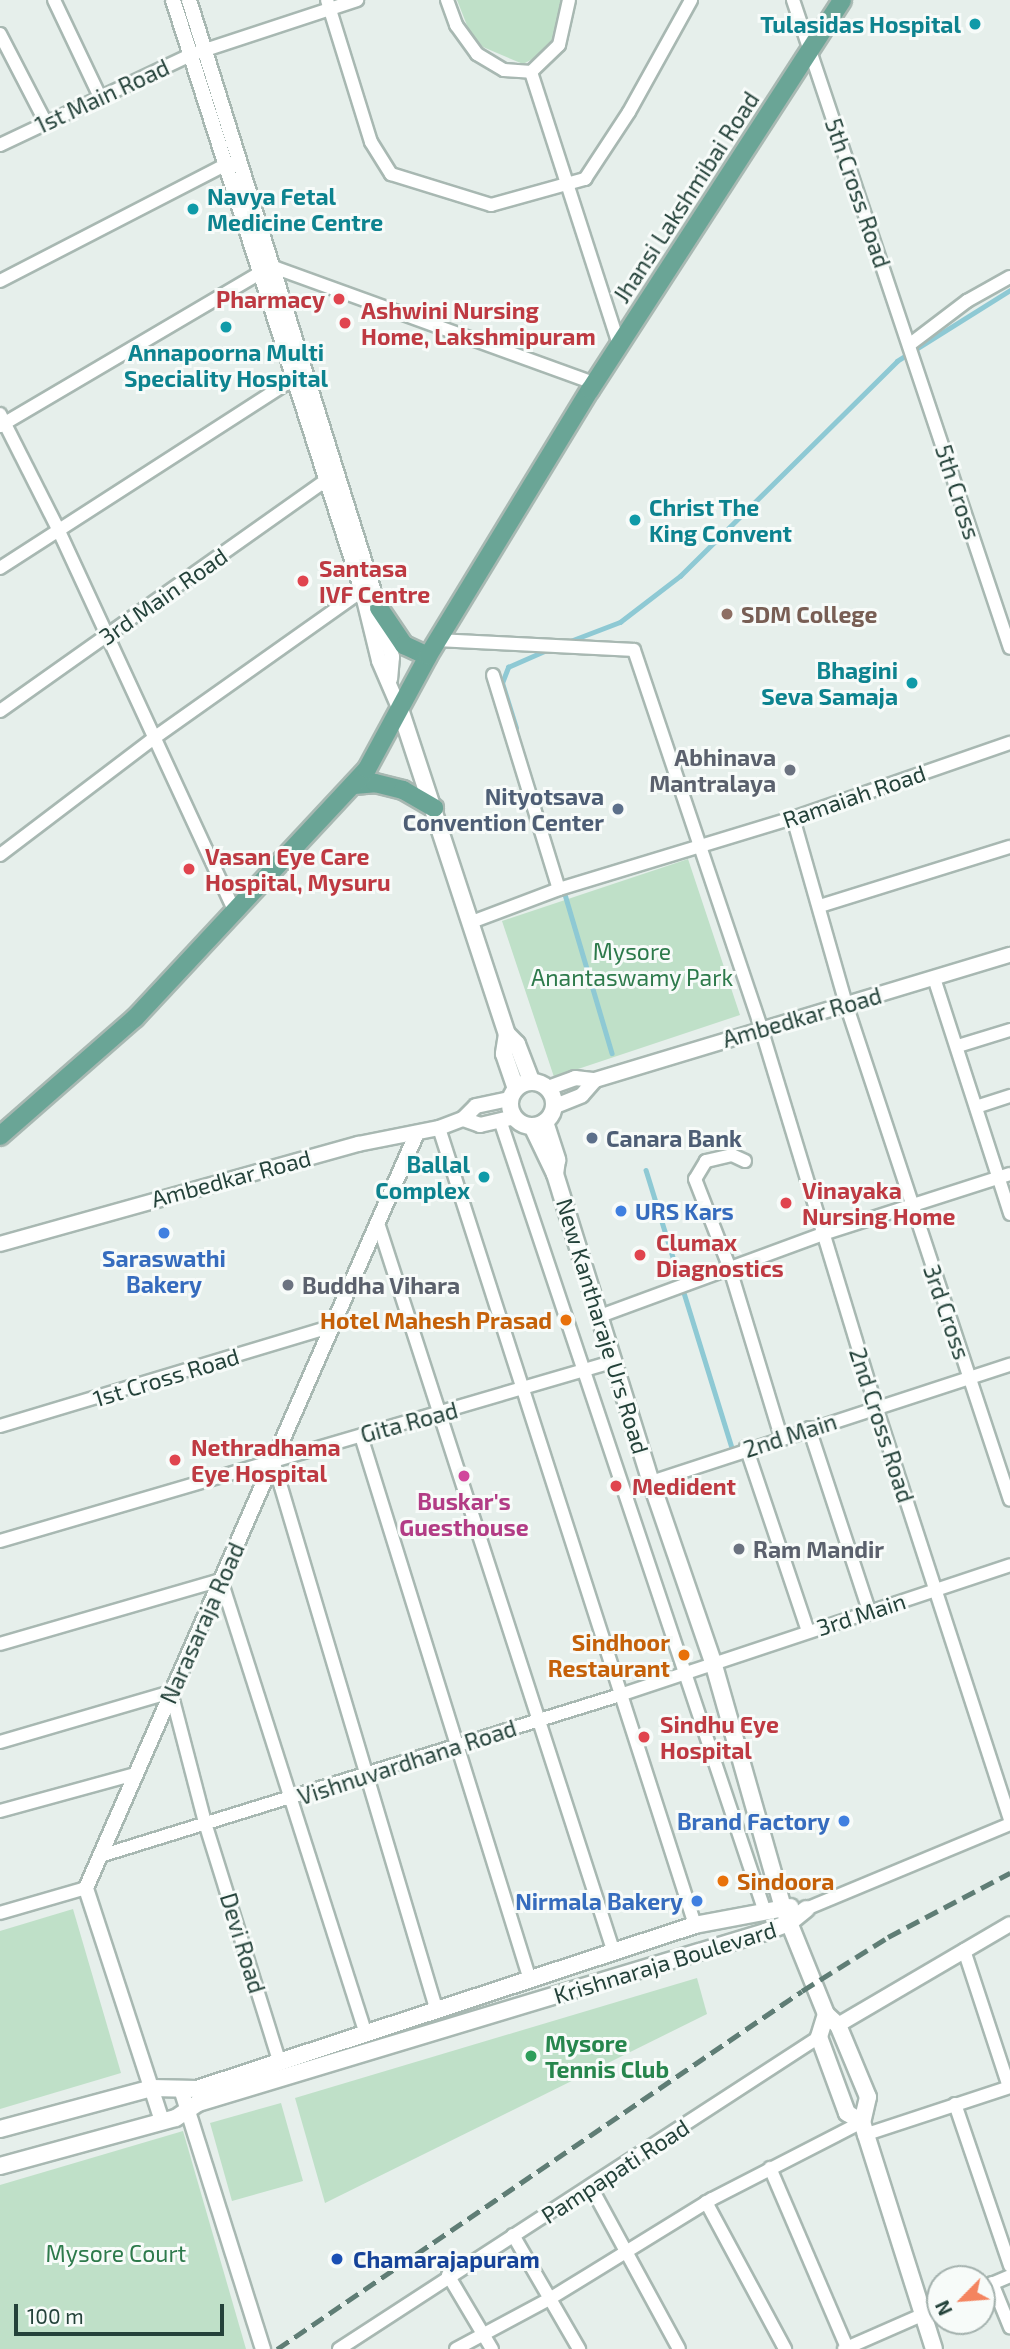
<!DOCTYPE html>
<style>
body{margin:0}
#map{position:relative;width:1010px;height:2349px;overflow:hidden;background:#e6efeb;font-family:"Exo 2",sans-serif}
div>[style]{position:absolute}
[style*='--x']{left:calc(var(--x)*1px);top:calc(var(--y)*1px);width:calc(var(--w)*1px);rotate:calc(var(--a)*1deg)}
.green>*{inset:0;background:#bfe0c8}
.stream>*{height:4.5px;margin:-2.25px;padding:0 2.25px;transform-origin:2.25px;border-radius:2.25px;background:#8ec9d4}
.roads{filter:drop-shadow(2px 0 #a8b8b2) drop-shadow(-2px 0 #a8b8b2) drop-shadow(0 2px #a8b8b2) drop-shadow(0 -2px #a8b8b2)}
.minor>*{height:12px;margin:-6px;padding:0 6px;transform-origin:6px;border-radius:6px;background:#fff}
.tertiary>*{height:14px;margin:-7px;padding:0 7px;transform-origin:7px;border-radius:7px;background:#fff}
.secondary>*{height:16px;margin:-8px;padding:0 8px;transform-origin:8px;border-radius:8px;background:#fff}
.secondary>.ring{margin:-8px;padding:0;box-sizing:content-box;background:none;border:16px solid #fff;border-radius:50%}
.primary>*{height:18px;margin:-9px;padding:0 9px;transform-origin:9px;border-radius:9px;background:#6aa596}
.rail>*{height:4.5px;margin-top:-2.25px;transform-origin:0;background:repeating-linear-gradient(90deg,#5f7d75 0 14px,transparent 0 21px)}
.dots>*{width:19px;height:19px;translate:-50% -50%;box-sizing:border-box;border:4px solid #f7fbf9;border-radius:50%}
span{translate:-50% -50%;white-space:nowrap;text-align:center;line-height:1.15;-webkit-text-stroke:6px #f7fbf9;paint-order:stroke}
.culture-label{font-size:23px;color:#0d838f;font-weight:700}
.right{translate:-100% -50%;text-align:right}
.left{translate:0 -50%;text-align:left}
.street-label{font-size:23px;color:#24423a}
.health-label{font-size:23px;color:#be3a42;font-weight:700}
.education-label{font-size:23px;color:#785e54;font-weight:700}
.worship-label{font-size:23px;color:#5b616d;font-weight:700}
.service-label{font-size:23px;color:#4e5e75;font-weight:700}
.park-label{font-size:23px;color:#2d7a4b}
.shop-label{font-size:23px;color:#366cbe;font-weight:700}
.food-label{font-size:23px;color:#c56008;font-weight:700}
.hotel-label{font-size:23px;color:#b23c85;font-weight:700}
.leisure-label{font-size:23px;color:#27864d;font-weight:700}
.transit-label{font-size:23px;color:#164399;font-weight:700}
.north{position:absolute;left:926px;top:2265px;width:70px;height:70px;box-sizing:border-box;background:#f7fbf9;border:2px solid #a3b1ad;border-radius:50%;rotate:245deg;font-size:19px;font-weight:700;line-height:28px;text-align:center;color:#24423a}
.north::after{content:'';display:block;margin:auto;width:24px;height:32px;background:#f4845f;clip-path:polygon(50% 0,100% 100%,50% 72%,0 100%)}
.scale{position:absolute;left:14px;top:2304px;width:210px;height:32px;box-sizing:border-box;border:4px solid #24423a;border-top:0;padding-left:9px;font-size:21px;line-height:24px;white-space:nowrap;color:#24423a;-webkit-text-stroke:5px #f7fbf9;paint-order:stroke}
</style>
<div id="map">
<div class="green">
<div style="clip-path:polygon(457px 0,561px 0,550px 50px,523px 64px,483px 47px,470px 33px)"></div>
<div style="clip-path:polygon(688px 859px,740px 1015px,554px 1077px,502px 921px)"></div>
<div style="clip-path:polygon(73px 1909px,121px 2073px,0 2109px,0 1931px)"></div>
<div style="clip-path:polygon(697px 1978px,707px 2014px,325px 2203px,295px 2098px)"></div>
<div style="clip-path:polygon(281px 2103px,303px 2181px,232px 2201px,210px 2123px)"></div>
<div style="clip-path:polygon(183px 2131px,246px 2349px,0 2349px,0 2185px)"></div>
</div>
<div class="stream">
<div style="--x:565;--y:643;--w:59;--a:-20.9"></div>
<div style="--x:620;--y:622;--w:76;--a:-37.5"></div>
<div style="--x:680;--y:576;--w:305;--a:-44.7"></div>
<div style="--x:897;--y:361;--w:133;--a:-32.1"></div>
<div style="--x:516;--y:728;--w:47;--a:-107.3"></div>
<div style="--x:502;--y:683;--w:17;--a:-69"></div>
<div style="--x:508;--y:667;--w:43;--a:-23.6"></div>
<div style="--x:564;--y:891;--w:169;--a:73.5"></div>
<div style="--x:646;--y:1170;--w:290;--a:72.8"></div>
</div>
<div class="roads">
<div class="minor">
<div style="--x:54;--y:0;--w:107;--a:64.6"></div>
<div style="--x:327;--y:0;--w:149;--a:72.8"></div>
<div style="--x:371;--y:142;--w:38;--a:58"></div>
<div style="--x:391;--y:174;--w:105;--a:17.2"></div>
<div style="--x:491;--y:205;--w:98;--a:-15.5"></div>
<div style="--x:585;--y:179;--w:80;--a:-56.7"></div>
<div style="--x:629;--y:112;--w:128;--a:-61"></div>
<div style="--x:447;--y:0;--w:27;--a:70"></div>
<div style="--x:456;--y:25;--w:36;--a:54"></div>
<div style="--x:477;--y:54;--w:31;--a:31"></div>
<div style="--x:504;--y:70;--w:27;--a:4"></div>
<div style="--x:531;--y:72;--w:39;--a:-44"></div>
<div style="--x:559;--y:45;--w:46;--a:-77.5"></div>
<div style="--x:793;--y:0;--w:683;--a:71.49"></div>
<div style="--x:0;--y:34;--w:100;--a:62.7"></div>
<div style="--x:531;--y:72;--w:287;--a:72.1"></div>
<div style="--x:0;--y:145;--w:210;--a:-25.3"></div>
<div style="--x:190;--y:55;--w:176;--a:-18.2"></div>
<div style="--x:0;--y:281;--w:253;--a:-27.3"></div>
<div style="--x:909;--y:345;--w:73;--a:-37.2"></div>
<div style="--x:967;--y:301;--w:49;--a:-29.2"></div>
<div style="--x:0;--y:414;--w:129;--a:63.2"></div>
<div style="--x:58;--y:529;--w:417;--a:65.2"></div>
<div style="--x:0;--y:426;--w:302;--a:-30.5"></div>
<div style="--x:260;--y:273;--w:17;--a:-17"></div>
<div style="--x:276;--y:268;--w:338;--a:19.9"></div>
<div style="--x:0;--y:568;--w:349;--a:-32.8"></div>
<div style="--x:438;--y:640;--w:196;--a:2.9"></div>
<div style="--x:634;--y:650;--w:399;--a:71.4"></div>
<div style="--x:761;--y:1028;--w:396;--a:73.1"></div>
<div style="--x:876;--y:1407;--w:434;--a:72"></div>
<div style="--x:493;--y:675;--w:224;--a:72.9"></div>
<div style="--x:0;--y:711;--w:400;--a:-35.3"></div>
<div style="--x:793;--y:818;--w:193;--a:74.1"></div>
<div style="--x:846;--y:1004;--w:522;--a:71.7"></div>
<div style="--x:0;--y:855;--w:193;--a:-37.2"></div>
<div style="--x:154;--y:738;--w:255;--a:-35.3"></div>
<div style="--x:820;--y:906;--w:199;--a:-17.3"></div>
<div style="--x:469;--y:923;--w:96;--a:-20.7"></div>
<div style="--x:559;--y:889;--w:245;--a:-16.9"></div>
<div style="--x:793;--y:818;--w:230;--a:-19.1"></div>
<div style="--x:934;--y:978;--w:248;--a:72.1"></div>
<div style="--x:958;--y:1046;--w:54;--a:-17.1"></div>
<div style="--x:976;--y:1107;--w:36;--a:-18"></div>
<div style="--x:500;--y:1120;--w:832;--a:71.5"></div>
<div style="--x:439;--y:1128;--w:837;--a:72.19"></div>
<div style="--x:745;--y:1161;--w:14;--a:-155"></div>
<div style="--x:732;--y:1155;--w:27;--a:167"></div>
<div style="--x:706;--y:1161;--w:21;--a:121"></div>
<div style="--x:695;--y:1179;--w:97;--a:68.7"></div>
<div style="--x:730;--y:1269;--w:176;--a:73.1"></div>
<div style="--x:378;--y:1223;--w:767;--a:72.08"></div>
<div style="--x:600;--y:1316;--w:238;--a:-20.2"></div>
<div style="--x:823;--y:1234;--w:196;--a:-17.8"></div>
<div style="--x:0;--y:1426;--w:345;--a:-16.7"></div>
<div style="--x:809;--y:1428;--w:195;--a:71.8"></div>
<div style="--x:361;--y:1436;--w:570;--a:72.74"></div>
<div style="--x:746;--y:1447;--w:194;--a:71.4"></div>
<div style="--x:273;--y:1460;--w:572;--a:73.44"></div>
<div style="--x:651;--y:1482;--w:378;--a:-18.1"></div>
<div style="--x:0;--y:1541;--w:641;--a:-16.31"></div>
<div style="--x:0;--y:1644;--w:230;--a:-16.2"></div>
<div style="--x:221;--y:1580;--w:474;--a:72.3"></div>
<div style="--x:0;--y:1742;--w:178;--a:-16.3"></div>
<div style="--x:171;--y:1692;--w:138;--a:75.4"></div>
<div style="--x:206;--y:1826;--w:245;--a:72.7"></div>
<div style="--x:0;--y:1811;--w:140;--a:-15.3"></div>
<div style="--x:100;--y:1856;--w:544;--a:-17.2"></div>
<div style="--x:620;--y:1695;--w:411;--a:-18.4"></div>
<div style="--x:806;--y:1909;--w:221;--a:-22.6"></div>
<div style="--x:0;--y:1913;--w:90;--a:-16.2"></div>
<div style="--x:964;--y:1950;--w:144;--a:71.8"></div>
<div style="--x:955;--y:2104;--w:171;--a:71.2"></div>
<div style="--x:864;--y:2135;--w:154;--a:-18.2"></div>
<div style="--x:770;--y:2168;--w:196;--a:66.8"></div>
<div style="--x:591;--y:2187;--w:184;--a:61.5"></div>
<div style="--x:706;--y:2202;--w:167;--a:61.7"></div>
<div style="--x:513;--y:2235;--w:132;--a:59.9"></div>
<div style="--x:448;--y:2275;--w:86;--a:59.3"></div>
<div style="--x:992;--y:2283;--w:48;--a:67.8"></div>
<div style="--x:982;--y:2288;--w:30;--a:-23"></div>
<div style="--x:339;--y:2349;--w:572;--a:-33.02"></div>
<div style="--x:456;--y:2349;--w:108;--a:-28.2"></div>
<div style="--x:551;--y:2298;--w:189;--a:-31.6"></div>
<div style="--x:712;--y:2199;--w:169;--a:-27.2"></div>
<div style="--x:844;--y:2349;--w:105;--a:-23.6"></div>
</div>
<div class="tertiary">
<div style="--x:173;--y:0;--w:620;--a:72.27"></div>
<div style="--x:362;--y:591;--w:72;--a:76.3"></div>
<div style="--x:379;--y:661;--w:56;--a:66.7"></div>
<div style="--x:189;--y:0;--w:637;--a:72.65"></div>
<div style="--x:379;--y:608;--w:51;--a:75.1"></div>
<div style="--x:392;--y:657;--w:22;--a:95"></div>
<div style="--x:548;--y:1088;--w:29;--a:-20"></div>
<div style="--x:575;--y:1078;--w:20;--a:6"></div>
<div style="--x:595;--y:1080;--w:433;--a:-16.8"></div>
<div style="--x:553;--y:1107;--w:31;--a:-22"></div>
<div style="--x:582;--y:1095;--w:20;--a:-49"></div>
<div style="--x:463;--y:1119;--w:18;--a:19"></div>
<div style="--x:480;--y:1125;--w:35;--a:-13"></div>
<div style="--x:0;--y:1244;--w:372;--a:-15.6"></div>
<div style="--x:358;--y:1144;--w:83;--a:-11.2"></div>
<div style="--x:439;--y:1128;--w:26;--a:-21"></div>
<div style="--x:463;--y:1119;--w:18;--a:-45"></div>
<div style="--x:476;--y:1106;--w:35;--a:-12"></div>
<div style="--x:838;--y:2025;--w:199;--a:-30.4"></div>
<div style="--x:181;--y:2089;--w:273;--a:72.5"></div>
<div style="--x:162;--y:2121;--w:245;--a:-108.1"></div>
<div style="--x:86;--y:1888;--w:824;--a:-66.33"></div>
</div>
<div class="secondary">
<div style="--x:401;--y:712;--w:339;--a:71.8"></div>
<div style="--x:507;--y:1034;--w:20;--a:99"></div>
<div style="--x:504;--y:1054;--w:36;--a:71"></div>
<div style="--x:507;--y:1034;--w:14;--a:45"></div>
<div style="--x:517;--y:1044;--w:40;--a:69"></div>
<div class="ring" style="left:510px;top:1082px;width:28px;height:28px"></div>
<div style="--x:545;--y:1122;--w:40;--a:72"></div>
<div style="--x:557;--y:1160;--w:14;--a:98"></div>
<div style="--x:532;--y:1126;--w:53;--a:64.4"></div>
<div style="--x:555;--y:1174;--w:323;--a:72.7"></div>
<div style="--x:651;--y:1482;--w:190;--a:71"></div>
<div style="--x:713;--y:1662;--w:253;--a:74.1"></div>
<div style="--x:782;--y:1905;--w:118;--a:68"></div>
<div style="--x:826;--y:2014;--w:24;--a:107"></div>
<div style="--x:819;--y:2037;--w:81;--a:69.8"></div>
<div style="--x:847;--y:2113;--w:17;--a:31"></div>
<div style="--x:862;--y:2122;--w:238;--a:72.4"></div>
<div style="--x:826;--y:2014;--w:16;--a:43"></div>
<div style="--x:838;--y:2025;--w:78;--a:67.4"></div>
<div style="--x:868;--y:2097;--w:26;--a:103"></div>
<div style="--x:0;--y:2129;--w:157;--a:-15.1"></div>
<div style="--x:152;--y:2088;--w:45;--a:1.3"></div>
<div style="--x:197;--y:2089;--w:524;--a:-18.23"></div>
<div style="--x:695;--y:1925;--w:97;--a:-10.7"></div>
<div style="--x:0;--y:2166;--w:182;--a:-15.3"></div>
<div style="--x:176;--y:2118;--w:27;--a:-34"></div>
<div style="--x:198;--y:2103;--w:592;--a:-16.78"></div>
<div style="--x:765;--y:1932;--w:26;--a:-21"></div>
<div style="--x:789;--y:1923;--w:22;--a:-39"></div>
</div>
<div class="primary">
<div style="--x:379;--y:608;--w:45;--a:56"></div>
<div style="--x:404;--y:645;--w:26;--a:25"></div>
<div style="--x:354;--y:785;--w:21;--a:-5"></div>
<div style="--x:375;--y:783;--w:29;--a:14"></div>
<div style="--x:403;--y:790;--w:36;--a:30"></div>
<div style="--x:0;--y:1136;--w:179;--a:-41.2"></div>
<div style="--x:135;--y:1018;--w:340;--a:-47"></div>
<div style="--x:367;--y:769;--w:128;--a:-61.6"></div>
<div style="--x:428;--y:656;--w:311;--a:-58.7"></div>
<div style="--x:590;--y:390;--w:464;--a:-57.1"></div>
</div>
</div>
<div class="rail">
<div style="--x:277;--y:2349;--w:635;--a:-34.29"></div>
<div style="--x:802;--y:1991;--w:102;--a:-32.1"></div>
<div style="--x:888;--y:1937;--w:138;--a:-27.7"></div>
</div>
<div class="dots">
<div style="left:975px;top:24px;background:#0f9aa8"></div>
<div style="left:193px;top:209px;background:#0f9aa8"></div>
<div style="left:339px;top:299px;background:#e0444e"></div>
<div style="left:345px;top:323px;background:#e0444e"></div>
<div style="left:226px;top:327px;background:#0f9aa8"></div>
<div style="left:635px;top:520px;background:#0f9aa8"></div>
<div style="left:303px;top:581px;background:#e0444e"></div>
<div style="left:727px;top:614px;background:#8d6e63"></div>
<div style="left:912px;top:683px;background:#0f9aa8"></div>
<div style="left:790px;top:770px;background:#6b7280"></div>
<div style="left:618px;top:809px;background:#5c6f8a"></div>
<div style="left:189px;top:869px;background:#e0444e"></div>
<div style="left:592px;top:1138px;background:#5c6f8a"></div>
<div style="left:484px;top:1177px;background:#0f9aa8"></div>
<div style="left:786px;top:1203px;background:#e0444e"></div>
<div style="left:621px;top:1211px;background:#3f7fe0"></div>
<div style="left:164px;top:1233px;background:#3f7fe0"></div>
<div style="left:640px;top:1255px;background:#e0444e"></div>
<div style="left:288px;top:1285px;background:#6b7280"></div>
<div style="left:566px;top:1320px;background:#e8710a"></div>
<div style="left:175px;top:1460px;background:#e0444e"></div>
<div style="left:464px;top:1476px;background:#d1479c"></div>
<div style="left:616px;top:1486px;background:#e0444e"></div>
<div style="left:739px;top:1549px;background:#6b7280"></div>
<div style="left:684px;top:1655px;background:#e8710a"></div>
<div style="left:644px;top:1737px;background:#e0444e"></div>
<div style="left:844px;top:1821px;background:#3f7fe0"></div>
<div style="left:723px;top:1881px;background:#e8710a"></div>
<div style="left:697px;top:1901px;background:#3f7fe0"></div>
<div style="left:531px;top:2056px;background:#2e9e5b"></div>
<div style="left:337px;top:2259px;background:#1a4fb4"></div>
</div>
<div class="culture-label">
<span class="right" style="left:961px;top:24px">Tulasidas Hospital</span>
<span class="left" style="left:207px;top:209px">Navya Fetal<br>Medicine Centre</span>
<span style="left:226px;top:365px">Annapoorna Multi<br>Speciality Hospital</span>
<span class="left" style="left:649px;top:520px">Christ The<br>King Convent</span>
<span class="right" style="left:898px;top:683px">Bhagini<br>Seva Samaja</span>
<span class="right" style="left:470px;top:1177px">Ballal<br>Complex</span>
</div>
<div class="street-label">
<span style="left:102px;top:96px;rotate:-25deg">1st Main Road</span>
<span style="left:858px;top:193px;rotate:71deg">5th Cross Road</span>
<span style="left:686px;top:197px;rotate:-57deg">Jhansi Lakshmibai Road</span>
<span style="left:958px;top:492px;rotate:72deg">5th Cross</span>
<span style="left:163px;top:596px;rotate:-35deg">3rd Main Road</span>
<span style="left:854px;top:796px;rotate:-19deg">Ramaiah Road</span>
<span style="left:802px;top:1017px;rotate:-16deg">Ambedkar Road</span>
<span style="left:231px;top:1178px;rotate:-15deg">Ambedkar Road</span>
<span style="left:947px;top:1312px;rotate:71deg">3rd Cross</span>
<span style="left:603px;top:1326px;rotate:73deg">New Kantharaje Urs Road</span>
<span style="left:166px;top:1377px;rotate:-17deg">1st Cross Road</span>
<span style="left:409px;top:1422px;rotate:-15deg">Gita Road</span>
<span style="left:882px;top:1425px;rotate:72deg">2nd Cross Road</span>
<span style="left:790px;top:1435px;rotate:-18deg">2nd Main</span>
<span style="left:861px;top:1614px;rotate:-18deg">3rd Main</span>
<span style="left:202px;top:1623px;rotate:-66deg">Narasaraja Road</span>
<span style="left:407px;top:1762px;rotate:-18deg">Vishnuvardhana Road</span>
<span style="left:243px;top:1943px;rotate:73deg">Devi Road</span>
<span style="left:665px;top:1962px;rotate:-17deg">Krishnaraja Boulevard</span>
<span style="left:615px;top:2171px;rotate:-33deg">Pampapati Road</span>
</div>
<div class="health-label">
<span class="right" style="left:325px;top:299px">Pharmacy</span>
<span class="left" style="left:361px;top:323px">Ashwini Nursing<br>Home, Lakshmipuram</span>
<span class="left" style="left:319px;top:581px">Santasa<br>IVF Centre</span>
<span class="left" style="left:205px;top:869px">Vasan Eye Care<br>Hospital, Mysuru</span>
<span class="left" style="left:802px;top:1203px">Vinayaka<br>Nursing Home</span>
<span class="left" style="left:656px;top:1255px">Clumax<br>Diagnostics</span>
<span class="left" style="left:191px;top:1460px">Nethradhama<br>Eye Hospital</span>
<span class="left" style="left:632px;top:1486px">Medident</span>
<span class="left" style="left:660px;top:1737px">Sindhu Eye<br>Hospital</span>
</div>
<div class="education-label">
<span class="left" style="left:741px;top:614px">SDM College</span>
</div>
<div class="worship-label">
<span class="right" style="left:776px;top:770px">Abhinava<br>Mantralaya</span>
<span class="left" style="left:302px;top:1285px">Buddha Vihara</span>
<span class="left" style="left:753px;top:1549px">Ram Mandir</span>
</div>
<div class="service-label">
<span class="right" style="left:604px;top:809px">Nityotsava<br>Convention Center</span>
<span class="left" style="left:606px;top:1138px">Canara Bank</span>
</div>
<div class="park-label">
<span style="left:632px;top:964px">Mysore<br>Anantaswamy Park</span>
<span style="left:116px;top:2253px">Mysore Court</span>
</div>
<div class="shop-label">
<span class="left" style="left:635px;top:1211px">URS Kars</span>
<span style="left:164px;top:1271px">Saraswathi<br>Bakery</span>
<span class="right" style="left:830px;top:1821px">Brand Factory</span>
<span class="right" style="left:683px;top:1901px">Nirmala Bakery</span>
</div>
<div class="food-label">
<span class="right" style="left:552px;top:1320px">Hotel Mahesh Prasad</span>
<span class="right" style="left:670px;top:1655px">Sindhoor<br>Restaurant</span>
<span class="left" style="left:737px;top:1881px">Sindoora</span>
</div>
<div class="hotel-label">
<span style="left:464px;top:1514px">Buskar's<br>Guesthouse</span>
</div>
<div class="leisure-label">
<span class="left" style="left:545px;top:2056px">Mysore<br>Tennis Club</span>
</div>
<div class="transit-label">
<span class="left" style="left:353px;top:2259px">Chamarajapuram</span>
</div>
<div class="north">N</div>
<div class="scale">100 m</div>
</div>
